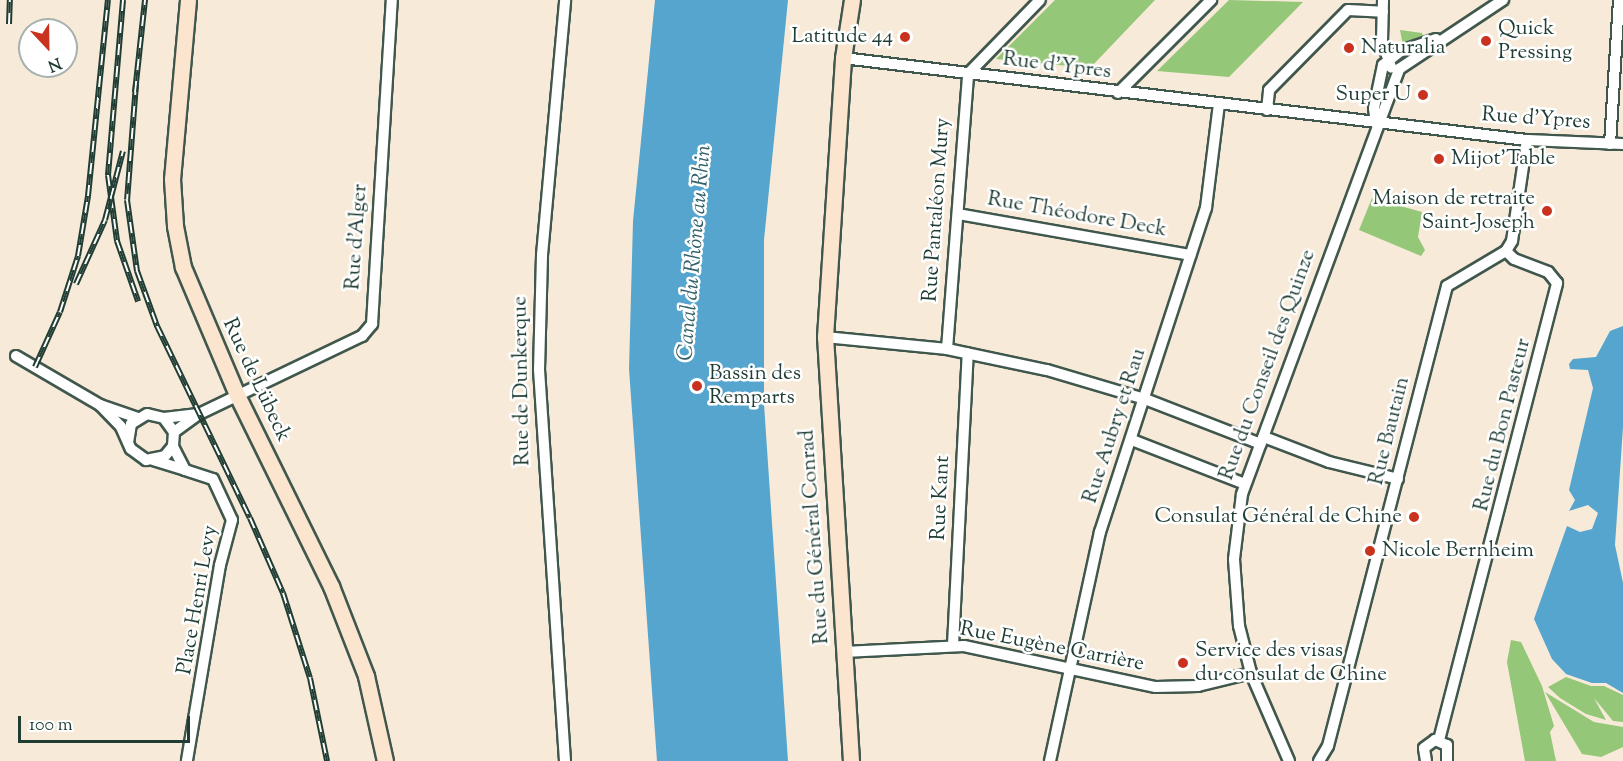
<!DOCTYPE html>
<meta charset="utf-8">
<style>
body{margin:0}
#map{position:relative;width:1623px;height:761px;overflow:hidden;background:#f8ead8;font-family:"Sorts Mill Goudy",serif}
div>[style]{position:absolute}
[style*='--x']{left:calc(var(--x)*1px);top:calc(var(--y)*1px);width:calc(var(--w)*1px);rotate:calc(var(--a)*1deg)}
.green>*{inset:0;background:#95c778}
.water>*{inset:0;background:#55a5cf}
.roads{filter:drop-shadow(2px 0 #40574d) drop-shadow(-2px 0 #40574d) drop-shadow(0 2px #40574d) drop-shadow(0 -2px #40574d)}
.minor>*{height:10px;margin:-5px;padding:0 5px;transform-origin:5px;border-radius:5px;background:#fff}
.secondary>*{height:15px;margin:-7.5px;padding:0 7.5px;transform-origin:7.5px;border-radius:7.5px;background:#fce5cf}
.rail>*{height:6px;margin-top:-3px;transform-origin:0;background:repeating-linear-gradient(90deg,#fff 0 11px,#1f3d34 0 22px);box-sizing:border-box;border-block:2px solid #1f3d34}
.dots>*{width:16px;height:16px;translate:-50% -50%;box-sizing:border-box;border:3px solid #fff;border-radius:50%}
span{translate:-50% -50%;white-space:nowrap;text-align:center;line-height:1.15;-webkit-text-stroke:5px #fff;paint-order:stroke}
.poi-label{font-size:21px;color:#1f3d34}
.left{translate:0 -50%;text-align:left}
.right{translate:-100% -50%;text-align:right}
.street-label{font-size:21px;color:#1f3d34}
.water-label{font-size:22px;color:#32616a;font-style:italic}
.north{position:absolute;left:18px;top:18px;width:60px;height:60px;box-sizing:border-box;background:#fff;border:2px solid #a5b1ae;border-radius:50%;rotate:158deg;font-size:16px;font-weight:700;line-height:24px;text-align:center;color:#1f3d34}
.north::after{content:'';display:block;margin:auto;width:21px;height:27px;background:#c8321e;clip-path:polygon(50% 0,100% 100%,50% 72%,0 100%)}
.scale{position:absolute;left:18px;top:716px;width:172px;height:27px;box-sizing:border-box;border:3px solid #1f3d34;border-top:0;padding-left:8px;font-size:18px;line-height:21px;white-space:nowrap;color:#1f3d34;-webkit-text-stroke:4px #fff;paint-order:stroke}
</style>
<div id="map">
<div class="green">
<div style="clip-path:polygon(1055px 0,1155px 0,1090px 68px,996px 59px)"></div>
<div style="clip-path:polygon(1229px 0,1303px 2px,1229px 77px,1157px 71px)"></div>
<div style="clip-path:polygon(1400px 30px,1422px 33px,1423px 36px,1403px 46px)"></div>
<div style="clip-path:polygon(1372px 198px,1422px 212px,1418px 237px,1425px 250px,1421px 256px,1359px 230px)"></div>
<div style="clip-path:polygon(1511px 640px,1521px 642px,1542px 686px,1554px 726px,1550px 732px,1556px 761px,1525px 761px,1507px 662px)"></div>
<div style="clip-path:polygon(1566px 677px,1591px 686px,1604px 686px,1623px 695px,1623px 722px,1613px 721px,1594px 698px,1606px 720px,1586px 714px,1560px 698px,1548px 687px)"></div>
<div style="clip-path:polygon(1545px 692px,1594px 722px,1623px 727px,1623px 747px,1601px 757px,1582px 754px)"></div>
</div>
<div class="water">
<div style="clip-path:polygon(655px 0,788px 0,764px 240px,764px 404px,788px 761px,657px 761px,629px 369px,633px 221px)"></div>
<div style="clip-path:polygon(1623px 326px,1623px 427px,1615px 545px,1623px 583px,1623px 693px,1606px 683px,1592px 683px,1566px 674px,1552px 659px,1534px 619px,1567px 526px,1580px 532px,1592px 529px,1598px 513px,1588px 505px,1569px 511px,1575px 500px,1569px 490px,1593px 388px,1588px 370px,1570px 369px,1569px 364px,1573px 359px,1596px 357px,1610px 331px)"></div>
</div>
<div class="roads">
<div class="minor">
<div style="--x:1383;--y:0;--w:41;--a:91.4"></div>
<div style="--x:1382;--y:41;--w:28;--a:71"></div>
<div style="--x:843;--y:58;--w:689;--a:6.84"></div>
<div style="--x:1527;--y:140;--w:96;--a:2.4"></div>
<div style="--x:1118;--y:93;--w:132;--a:-45"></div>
<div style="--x:1267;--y:110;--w:20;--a:-84"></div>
<div style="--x:1269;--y:90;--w:112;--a:-45.4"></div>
<div style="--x:1348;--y:10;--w:35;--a:3"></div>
<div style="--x:1376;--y:123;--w:15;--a:-98"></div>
<div style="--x:1374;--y:108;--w:44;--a:-78.2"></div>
<div style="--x:1383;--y:65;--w:23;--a:-38"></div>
<div style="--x:1401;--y:51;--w:37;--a:-19"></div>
<div style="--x:1610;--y:144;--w:144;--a:-86.4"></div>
<div style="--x:958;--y:214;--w:236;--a:10"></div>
<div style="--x:825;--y:337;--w:123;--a:5.6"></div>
<div style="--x:947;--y:349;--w:102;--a:11.9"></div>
<div style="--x:1047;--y:370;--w:102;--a:16.5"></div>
<div style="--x:1145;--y:399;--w:124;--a:21.2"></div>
<div style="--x:947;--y:349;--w:276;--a:-85.6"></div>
<div style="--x:968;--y:74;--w:103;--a:-45.8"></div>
<div style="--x:16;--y:356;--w:97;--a:30.3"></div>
<div style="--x:100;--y:405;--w:40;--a:18.9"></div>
<div style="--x:100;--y:405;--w:30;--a:46"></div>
<div style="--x:121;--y:427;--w:24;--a:66"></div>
<div style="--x:131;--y:449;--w:19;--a:36"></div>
<div style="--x:146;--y:460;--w:19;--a:-12"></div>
<div style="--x:165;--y:456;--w:13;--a:-51"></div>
<div style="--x:173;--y:446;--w:14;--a:-86"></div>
<div style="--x:174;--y:432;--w:17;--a:-126"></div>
<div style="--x:164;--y:418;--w:17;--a:-167"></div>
<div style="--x:147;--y:414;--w:19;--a:148"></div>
<div style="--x:131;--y:424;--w:18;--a:99"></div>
<div style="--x:164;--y:418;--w:32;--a:-7"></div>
<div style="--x:174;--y:432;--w:31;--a:-36"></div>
<div style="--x:199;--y:414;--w:181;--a:-25.6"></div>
<div style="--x:362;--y:336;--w:16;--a:-50"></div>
<div style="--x:372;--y:324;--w:325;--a:-86.5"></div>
<div style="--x:1264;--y:437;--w:70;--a:21"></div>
<div style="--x:1329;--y:462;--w:71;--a:13.8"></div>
<div style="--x:1132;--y:440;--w:121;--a:21.3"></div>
<div style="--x:153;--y:460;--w:34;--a:17"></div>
<div style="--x:185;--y:470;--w:27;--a:-117"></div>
<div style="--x:185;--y:470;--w:29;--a:18"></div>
<div style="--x:213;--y:479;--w:45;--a:65.1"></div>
<div style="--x:232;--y:520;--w:47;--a:104.9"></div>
<div style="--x:220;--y:565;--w:199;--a:99.6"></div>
<div style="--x:953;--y:645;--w:292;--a:-87.1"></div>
<div style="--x:844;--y:652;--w:120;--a:-2.9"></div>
<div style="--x:964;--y:646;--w:196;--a:12.1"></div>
<div style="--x:1156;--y:687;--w:42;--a:-1.4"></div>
<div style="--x:1198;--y:686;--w:55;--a:-13.8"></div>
<div style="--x:1439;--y:740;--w:472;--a:-75.5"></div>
<div style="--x:1557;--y:283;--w:14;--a:-129"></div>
<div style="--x:1548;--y:272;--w:36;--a:-159"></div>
<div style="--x:1514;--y:259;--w:11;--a:-135"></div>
<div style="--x:565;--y:761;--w:392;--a:-93.8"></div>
<div style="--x:539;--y:370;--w:115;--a:-88.5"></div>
<div style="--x:542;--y:255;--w:256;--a:-84.8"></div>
<div style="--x:1050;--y:761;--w:234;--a:-77.7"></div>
<div style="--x:1100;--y:532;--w:341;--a:-71.9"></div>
<div style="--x:1206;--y:208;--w:105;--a:-82.9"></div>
<div style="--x:1289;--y:761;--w:96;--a:-113.4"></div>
<div style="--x:1251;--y:673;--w:49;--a:-104.3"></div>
<div style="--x:1239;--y:626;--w:67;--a:-94.3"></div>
<div style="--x:1234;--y:559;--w:65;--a:-83"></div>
<div style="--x:1242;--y:494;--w:453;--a:-69.7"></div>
<div style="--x:1399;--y:69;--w:125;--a:-33.6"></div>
<div style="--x:1319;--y:761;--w:17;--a:-59"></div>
<div style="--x:1328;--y:746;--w:475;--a:-75.5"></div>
<div style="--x:1447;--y:286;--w:69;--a:-30.7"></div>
<div style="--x:1506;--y:251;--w:12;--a:-59"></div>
<div style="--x:1512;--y:241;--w:102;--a:-81.6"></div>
<div style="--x:1426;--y:761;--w:13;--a:-99"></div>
<div style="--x:1424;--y:748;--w:14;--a:-36"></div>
<div style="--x:1435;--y:740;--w:13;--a:23"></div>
<div style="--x:1447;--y:745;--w:16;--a:90"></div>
</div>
<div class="secondary">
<div style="--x:188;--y:0;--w:180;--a:95.1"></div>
<div style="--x:172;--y:179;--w:47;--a:86.3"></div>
<div style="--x:175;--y:226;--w:42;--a:79"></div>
<div style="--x:183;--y:267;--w:139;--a:67.1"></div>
<div style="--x:237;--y:395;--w:213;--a:63.8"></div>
<div style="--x:331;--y:586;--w:97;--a:68.7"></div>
<div style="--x:366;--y:676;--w:87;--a:77.4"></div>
<div style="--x:851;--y:761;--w:425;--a:-93.5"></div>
<div style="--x:825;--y:337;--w:280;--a:-86.3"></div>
<div style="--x:843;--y:58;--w:59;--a:-81.2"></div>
</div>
</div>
<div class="rail">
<div style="--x:123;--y:0;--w:176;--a:94.9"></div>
<div style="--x:108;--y:175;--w:67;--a:82.2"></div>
<div style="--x:117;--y:241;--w:64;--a:70.7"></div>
<div style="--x:9;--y:24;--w:24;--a:-88"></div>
<div style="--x:136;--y:84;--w:116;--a:94.4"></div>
<div style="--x:127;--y:200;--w:72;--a:82"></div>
<div style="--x:137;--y:271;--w:59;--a:70"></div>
<div style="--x:157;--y:326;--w:213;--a:64.2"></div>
<div style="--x:250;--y:518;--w:82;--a:66.3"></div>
<div style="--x:283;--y:593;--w:89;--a:72.4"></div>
<div style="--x:310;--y:678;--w:85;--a:78.4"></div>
<div style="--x:135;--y:92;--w:93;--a:-83.8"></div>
<div style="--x:76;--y:284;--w:70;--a:-65.6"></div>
<div style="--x:105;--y:220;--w:71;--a:-75.4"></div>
<div style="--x:35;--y:367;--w:60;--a:-65.6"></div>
<div style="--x:60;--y:312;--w:59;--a:-72.2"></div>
<div style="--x:78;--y:256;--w:61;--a:-80.5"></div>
<div style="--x:88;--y:196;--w:197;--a:-84.2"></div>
</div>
<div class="dots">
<div style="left:905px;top:37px;background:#c8321e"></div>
<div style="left:1486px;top:41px;background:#c8321e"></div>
<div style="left:1349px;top:48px;background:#c8321e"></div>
<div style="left:1423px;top:95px;background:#c8321e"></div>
<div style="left:1439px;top:159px;background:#c8321e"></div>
<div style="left:1547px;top:211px;background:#c8321e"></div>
<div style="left:697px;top:386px;background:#c8321e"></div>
<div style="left:1414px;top:517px;background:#c8321e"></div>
<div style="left:1370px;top:551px;background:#c8321e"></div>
<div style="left:1183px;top:663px;background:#c8321e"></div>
</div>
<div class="poi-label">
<span class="left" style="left:1498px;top:41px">Quick<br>Pressing</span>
<span class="right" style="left:893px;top:37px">Latitude 44</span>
<span class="left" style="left:1361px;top:48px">Naturalia</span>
<span class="right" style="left:1411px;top:95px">Super U</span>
<span class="left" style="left:1451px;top:159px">Mijot'Table</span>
<span class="right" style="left:1535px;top:211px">Maison de retraite<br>Saint-Joseph</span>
<span class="left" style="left:709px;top:386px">Bassin des<br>Remparts</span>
<span class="right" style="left:1402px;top:517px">Consulat Général de Chine</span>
<span class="left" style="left:1382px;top:551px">Nicole Bernheim</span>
<span class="left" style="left:1195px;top:663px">Service des visas<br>du consulat de Chine</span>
</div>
<div class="street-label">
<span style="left:1057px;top:66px;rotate:7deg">Rue d'Ypres</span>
<span style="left:1536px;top:119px;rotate:4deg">Rue d'Ypres</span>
<span style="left:937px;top:210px;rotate:-86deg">Rue Pantaléon Mury</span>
<span style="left:1077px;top:215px;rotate:10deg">Rue Théodore Deck</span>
<span style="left:357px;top:237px;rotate:-86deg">Rue d'Alger</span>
<span style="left:1268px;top:365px;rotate:-70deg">Rue du Conseil des Quinze</span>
<span style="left:256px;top:380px;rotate:65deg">Rue de Lübeck</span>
<span style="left:522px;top:381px;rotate:-91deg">Rue de Dunkerque</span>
<span style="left:1503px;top:425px;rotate:-76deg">Rue du Bon Pasteur</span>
<span style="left:1115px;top:426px;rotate:-72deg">Rue Aubry et Rau</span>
<span style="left:1390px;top:431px;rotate:-76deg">Rue Bautain</span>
<span style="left:941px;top:498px;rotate:-87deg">Rue Kant</span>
<span style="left:815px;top:537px;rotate:-94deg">Rue du Général Conrad</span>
<span style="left:198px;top:600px;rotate:-80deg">Place Henri Levy</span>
<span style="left:1052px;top:647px;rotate:11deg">Rue Eugène Carrière</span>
</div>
<div class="water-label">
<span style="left:696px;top:253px;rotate:-85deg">Canal du Rhône au Rhin</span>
</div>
<div class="north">N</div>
<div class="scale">100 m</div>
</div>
